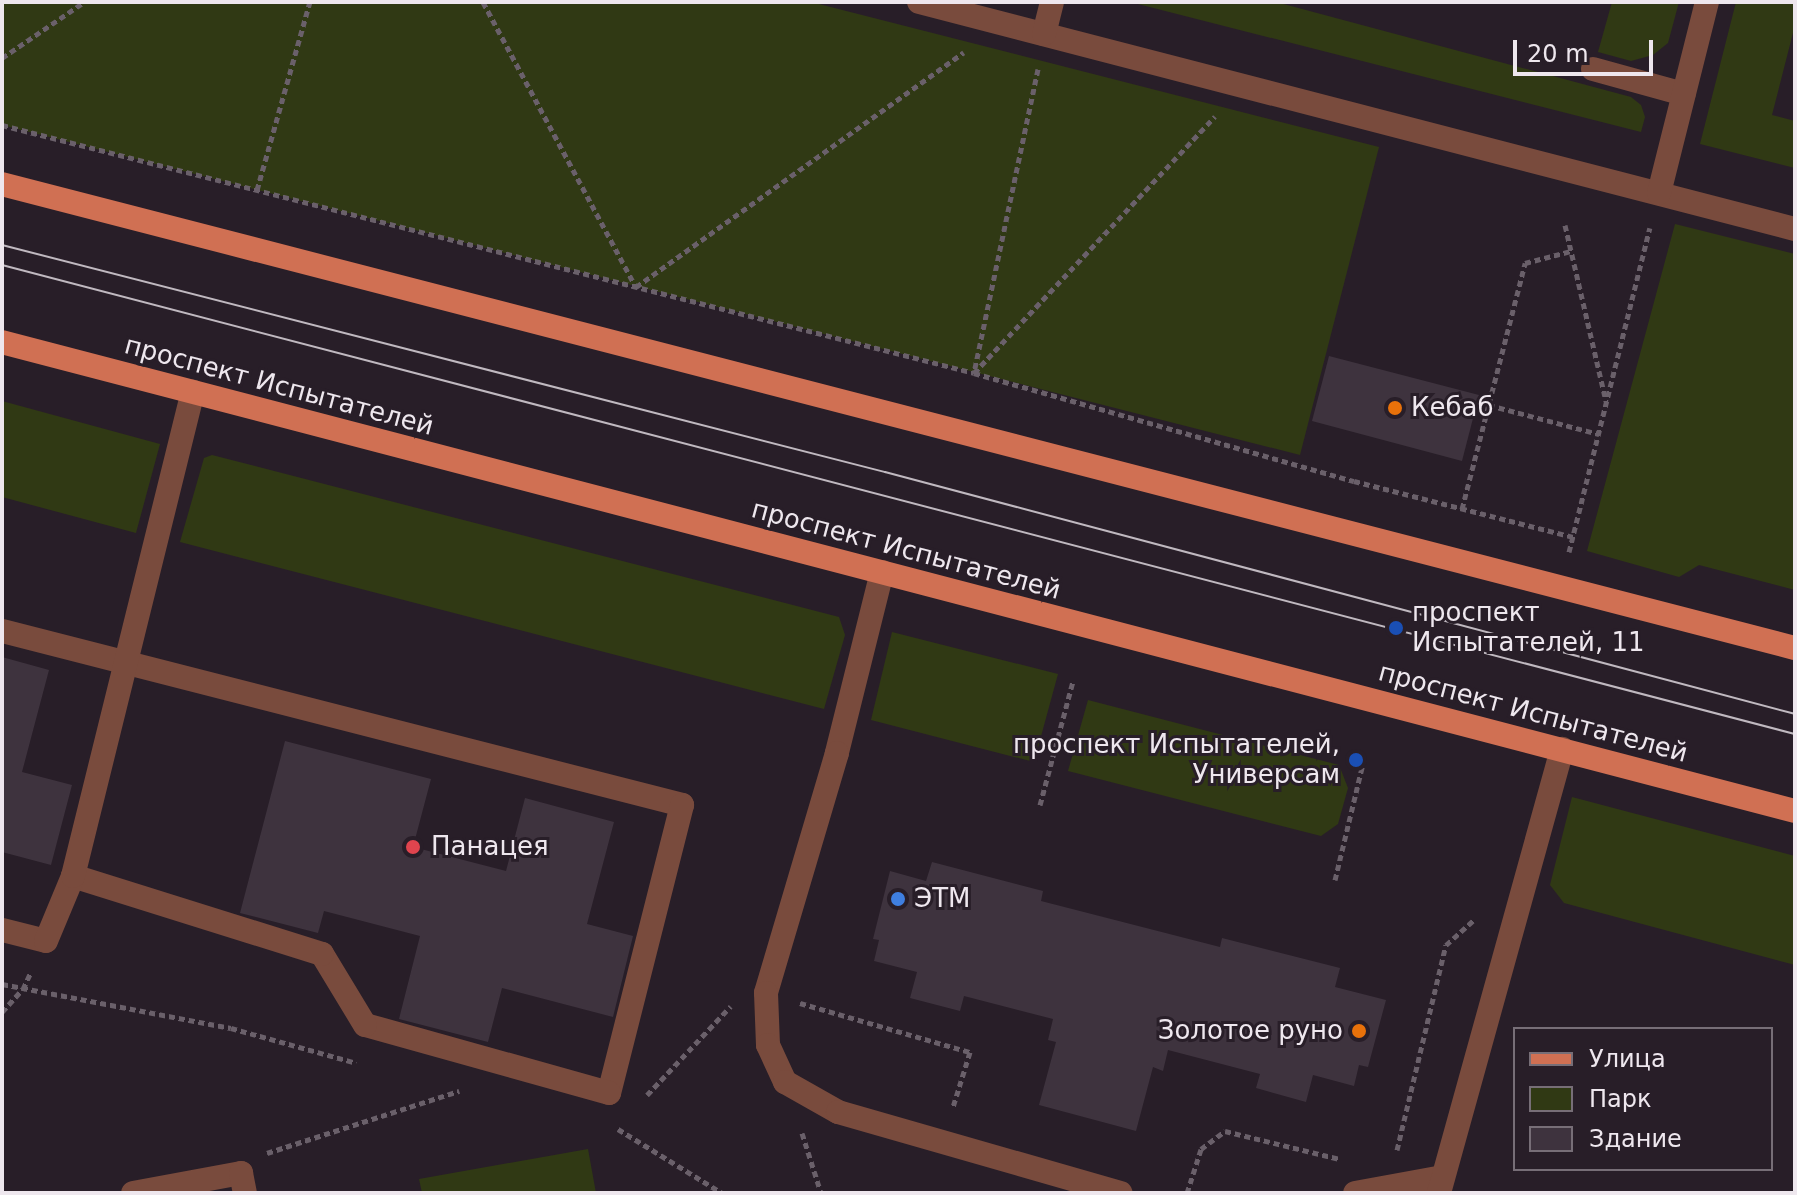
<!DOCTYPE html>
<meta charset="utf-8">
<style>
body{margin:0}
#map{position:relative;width:1797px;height:1195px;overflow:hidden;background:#281e28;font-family:"DejaVu Sans",sans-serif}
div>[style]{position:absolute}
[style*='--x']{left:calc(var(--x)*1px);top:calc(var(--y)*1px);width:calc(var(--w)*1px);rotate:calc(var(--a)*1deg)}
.green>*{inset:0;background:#303914}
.building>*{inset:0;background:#3e333e}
.path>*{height:5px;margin-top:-2.5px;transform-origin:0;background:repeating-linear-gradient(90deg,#6a606a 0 6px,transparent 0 10px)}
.minor>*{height:24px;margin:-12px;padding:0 12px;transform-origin:12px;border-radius:12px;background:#794b3d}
.major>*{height:24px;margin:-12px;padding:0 12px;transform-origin:12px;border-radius:12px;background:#d07053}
.tram>*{height:2px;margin:-1px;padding:0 1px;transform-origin:1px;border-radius:1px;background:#c0b9c0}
.dots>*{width:22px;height:22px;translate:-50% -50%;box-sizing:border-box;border:4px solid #281e28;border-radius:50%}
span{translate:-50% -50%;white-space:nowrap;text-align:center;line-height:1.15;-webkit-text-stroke:6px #281e28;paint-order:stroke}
.street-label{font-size:26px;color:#eee7ee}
.poi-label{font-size:26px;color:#eee7ee}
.left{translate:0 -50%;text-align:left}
.right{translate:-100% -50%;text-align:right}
.frame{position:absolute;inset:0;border:4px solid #eee7ee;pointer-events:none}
.legend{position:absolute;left:1513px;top:1027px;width:260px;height:144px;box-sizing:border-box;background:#281e28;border:2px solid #776e77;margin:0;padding:10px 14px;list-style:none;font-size:24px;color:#eee7ee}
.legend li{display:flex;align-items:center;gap:16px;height:40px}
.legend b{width:40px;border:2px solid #776e77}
.scale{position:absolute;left:1513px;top:40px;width:140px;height:36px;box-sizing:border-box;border:4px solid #eee7ee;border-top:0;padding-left:10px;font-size:24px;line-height:28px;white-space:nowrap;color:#eee7ee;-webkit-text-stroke:6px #281e28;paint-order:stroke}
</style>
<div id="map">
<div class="green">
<div style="clip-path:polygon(2px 2px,811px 2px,1379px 147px,1300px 455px,2px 125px)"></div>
<div style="clip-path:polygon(1130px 2px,1276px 2px,1631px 97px,1641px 105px,1645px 117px,1641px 132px)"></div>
<div style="clip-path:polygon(1612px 2px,1679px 2px,1668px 43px,1653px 55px,1631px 61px,1598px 52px)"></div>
<div style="clip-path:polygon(1736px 2px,1795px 2px,1795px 25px,1772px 115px,1795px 121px,1795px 168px,1700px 144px)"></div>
<div style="clip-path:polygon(1675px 224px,1795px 254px,1795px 590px,1699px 565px,1679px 577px,1587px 551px)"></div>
<div style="clip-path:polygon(2px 401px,160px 444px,136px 533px,2px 497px)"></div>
<div style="clip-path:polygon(212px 455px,839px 617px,845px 635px,824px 709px,180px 542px,204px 458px)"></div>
<div style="clip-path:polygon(892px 632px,1058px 674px,1034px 762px,871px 720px)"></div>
<div style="clip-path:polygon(1088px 700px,1339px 765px,1348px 788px,1338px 824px,1321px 836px,1068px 771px)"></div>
<div style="clip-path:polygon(1572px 797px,1795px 856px,1795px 965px,1564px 903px,1550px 885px)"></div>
<div style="clip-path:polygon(588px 1149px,596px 1193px,422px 1193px,419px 1179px)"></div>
</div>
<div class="building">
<div style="clip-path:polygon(1329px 356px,1479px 395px,1462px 461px,1312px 421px)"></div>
<div style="clip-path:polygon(2px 657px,49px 670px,22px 772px,72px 785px,51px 865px,2px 852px)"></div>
<div style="clip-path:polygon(285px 741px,431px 779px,413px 847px,506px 871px,525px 798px,614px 822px,587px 924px,633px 936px,613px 1017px,502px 988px,488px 1042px,399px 1019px,420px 936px,324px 911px,318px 933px,240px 913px)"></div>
<div style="clip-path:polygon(932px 862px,1043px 891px,1041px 901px,1220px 947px,1222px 938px,1340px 968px,1335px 987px,1386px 1000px,1368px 1067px,1359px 1065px,1354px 1086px,1313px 1075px,1306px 1102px,1256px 1088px,1260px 1074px,1168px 1050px,1163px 1071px,1153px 1067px,1136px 1131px,1039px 1105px,1056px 1042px,1048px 1040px,1053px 1019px,964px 996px,960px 1011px,910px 998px,917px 972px,874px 961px,879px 940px,873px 939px,890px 871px,926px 881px)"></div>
</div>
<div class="path">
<div style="--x:483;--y:2;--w:323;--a:61.8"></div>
<div style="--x:636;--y:287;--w:403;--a:-35.6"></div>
<div style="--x:2;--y:58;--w:99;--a:-34.3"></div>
<div style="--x:1038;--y:69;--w:311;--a:101.9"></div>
<div style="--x:974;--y:373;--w:352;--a:-46.8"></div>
<div style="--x:2;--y:125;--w:1003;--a:14.31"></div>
<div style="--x:974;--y:373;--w:395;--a:15.9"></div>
<div style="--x:1354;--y:481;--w:226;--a:14.3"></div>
<div style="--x:257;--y:190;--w:195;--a:-74.3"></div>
<div style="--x:1565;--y:225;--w:181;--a:76.9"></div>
<div style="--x:1489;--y:405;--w:114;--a:14.8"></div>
<div style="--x:1462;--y:509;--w:254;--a:-75.6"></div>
<div style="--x:1525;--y:263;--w:48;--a:-14.6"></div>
<div style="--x:1569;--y:552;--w:334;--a:-76"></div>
<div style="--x:1040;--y:805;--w:128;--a:-75.1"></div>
<div style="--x:1335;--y:880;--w:124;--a:-76.5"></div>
<div style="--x:2;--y:984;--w:233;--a:10.9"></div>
<div style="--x:231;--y:1028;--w:130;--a:15.6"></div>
<div style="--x:800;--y:1003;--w:177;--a:16.1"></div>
<div style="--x:970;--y:1052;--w:58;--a:107.2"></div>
<div style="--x:2;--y:1012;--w:31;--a:-48"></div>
<div style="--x:23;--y:989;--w:17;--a:-65"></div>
<div style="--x:647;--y:1095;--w:122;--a:-46.7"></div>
<div style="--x:618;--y:1129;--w:122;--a:31.6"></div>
<div style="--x:802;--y:1133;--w:63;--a:72.4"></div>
<div style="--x:1397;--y:1150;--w:211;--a:-76.6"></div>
<div style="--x:1446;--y:945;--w:39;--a:-42"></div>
<div style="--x:267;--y:1153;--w:202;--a:-17.9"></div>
<div style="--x:1187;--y:1193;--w:46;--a:-72.3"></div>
<div style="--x:1201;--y:1149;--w:30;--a:-37"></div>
<div style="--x:1225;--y:1131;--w:118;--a:13.7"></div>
</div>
<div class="minor">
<div style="--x:919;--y:2;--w:905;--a:14.53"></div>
<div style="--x:1044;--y:34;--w:33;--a:-76"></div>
<div style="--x:1593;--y:69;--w:94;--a:15.4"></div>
<div style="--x:1659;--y:193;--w:197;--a:-75.9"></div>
<div style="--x:882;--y:572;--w:187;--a:104"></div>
<div style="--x:837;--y:753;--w:250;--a:106.5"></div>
<div style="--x:766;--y:993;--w:52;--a:87.8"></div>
<div style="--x:768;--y:1045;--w:41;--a:65.3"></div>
<div style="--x:785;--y:1082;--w:61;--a:29.5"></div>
<div style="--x:838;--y:1112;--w:294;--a:16"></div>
<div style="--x:2;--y:631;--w:702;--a:14.35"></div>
<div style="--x:682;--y:805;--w:297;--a:104.2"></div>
<div style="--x:609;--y:1093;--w:253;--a:-164.4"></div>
<div style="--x:365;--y:1025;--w:83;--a:-121.2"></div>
<div style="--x:322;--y:954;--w:261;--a:-162.6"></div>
<div style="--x:2;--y:930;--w:45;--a:14"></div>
<div style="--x:46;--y:941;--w:70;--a:-67.4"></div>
<div style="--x:73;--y:876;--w:499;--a:-76.1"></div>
<div style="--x:133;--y:1193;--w:110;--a:-10.5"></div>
<div style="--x:241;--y:1173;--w:20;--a:79"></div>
<div style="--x:1355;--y:1193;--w:89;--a:-10.3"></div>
<div style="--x:1439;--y:1193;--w:461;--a:-74.5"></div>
</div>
<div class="major">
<div style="--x:2;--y:184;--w:1852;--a:14.51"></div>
<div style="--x:2;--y:342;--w:1853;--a:14.66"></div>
</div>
<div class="tram">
<div style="--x:2;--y:245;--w:912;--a:14.42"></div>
<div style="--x:885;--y:472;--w:942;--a:14.89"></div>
<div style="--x:2;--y:265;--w:1853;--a:14.66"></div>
</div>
<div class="dots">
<div style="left:1395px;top:408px;background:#e8710a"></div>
<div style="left:1396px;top:628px;background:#1a4fb4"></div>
<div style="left:1356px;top:760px;background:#1a4fb4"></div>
<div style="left:413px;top:847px;background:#e0444e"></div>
<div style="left:898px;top:899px;background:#3f7fe0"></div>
<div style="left:1359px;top:1031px;background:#e8710a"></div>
</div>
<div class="street-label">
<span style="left:279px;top:386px;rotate:15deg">проспект Испытателей</span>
<span style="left:906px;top:550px;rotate:15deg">проспект Испытателей</span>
<span style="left:1533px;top:713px;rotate:15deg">проспект Испытателей</span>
</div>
<div class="poi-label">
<span class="left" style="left:1411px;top:408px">Кебаб</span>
<span class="left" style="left:1412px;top:628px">проспект<br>Испытателей, 11</span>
<span class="right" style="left:1340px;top:760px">проспект Испытателей,<br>Универсам</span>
<span class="left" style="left:431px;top:847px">Панацея</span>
<span class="left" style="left:914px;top:899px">ЭТМ</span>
<span class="right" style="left:1343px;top:1031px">Золотое руно</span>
</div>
<div class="frame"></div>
<ul class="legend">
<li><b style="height:10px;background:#d07053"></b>Улица</li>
<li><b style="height:22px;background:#303914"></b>Парк</li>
<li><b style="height:22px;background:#3e333e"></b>Здание</li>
</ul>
<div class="scale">20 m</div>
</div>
